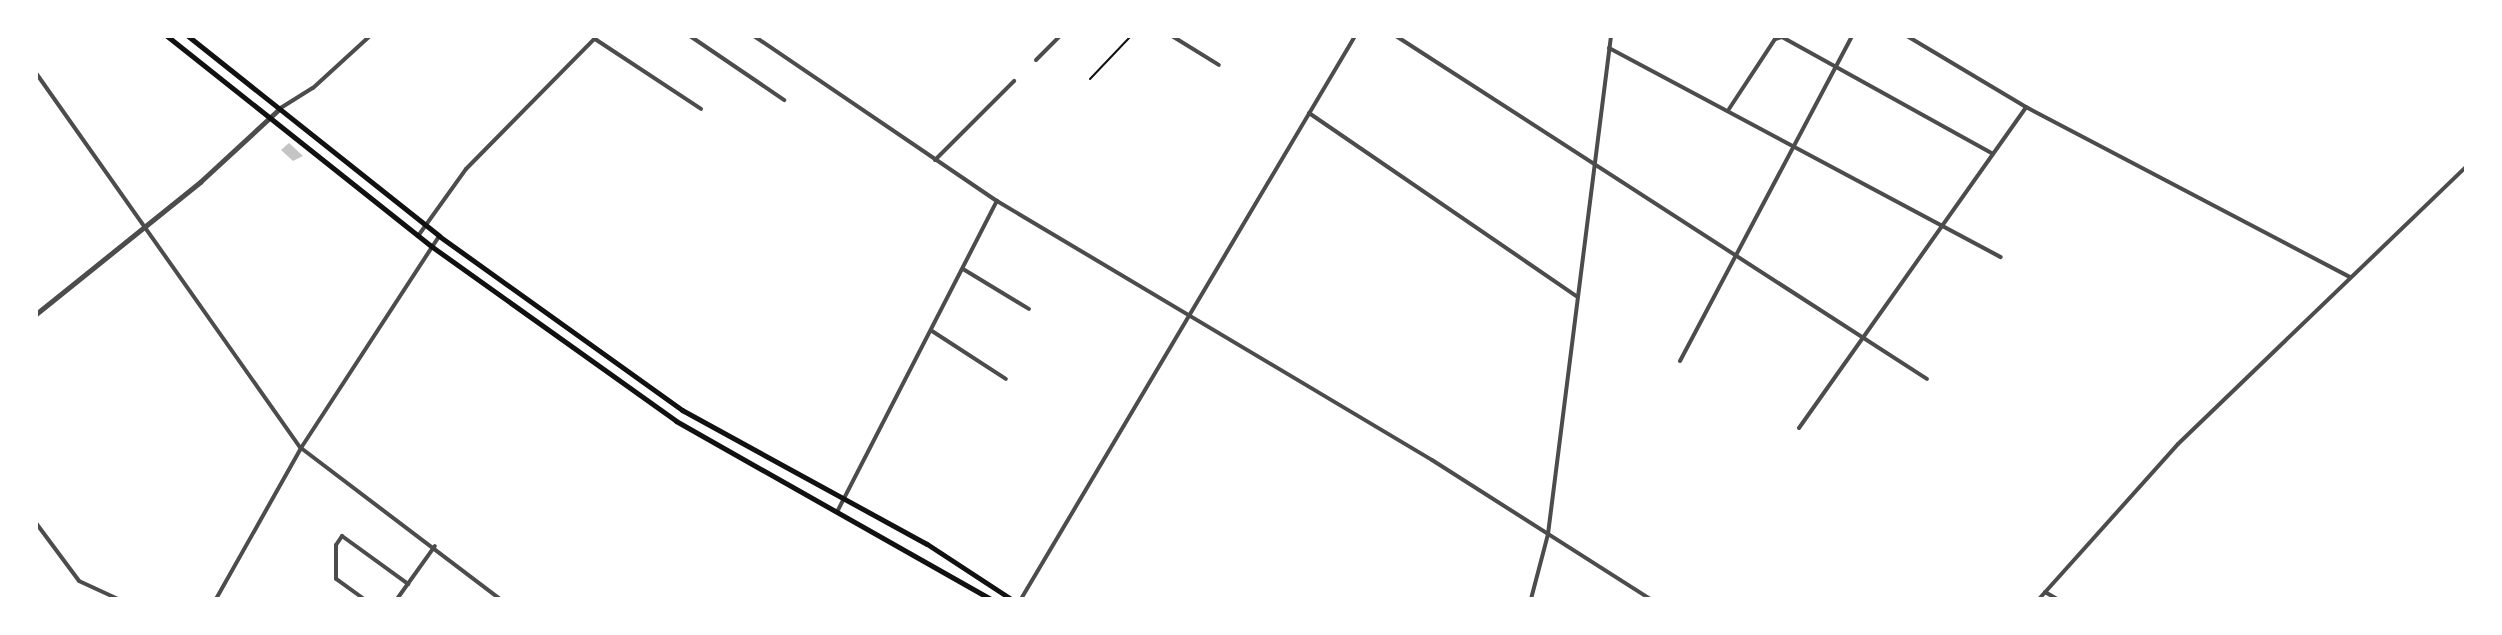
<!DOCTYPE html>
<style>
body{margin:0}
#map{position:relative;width:2502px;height:635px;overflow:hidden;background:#fff;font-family:"Source Sans 3",sans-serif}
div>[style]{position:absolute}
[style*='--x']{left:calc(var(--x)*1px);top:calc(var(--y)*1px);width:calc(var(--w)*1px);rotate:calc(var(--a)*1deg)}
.building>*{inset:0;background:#c4c4c4}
.path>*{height:2px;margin:-1px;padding:0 1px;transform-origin:1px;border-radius:1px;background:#111}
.minor>*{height:4px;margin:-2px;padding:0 2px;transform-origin:2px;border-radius:2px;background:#4c4c4c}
.tertiary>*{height:5px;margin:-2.5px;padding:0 2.5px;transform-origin:2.5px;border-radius:2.5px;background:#4c4c4c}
.secondary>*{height:5px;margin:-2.5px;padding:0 2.5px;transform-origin:2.5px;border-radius:2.5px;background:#111}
span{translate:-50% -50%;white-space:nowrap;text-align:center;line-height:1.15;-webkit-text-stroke:8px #fff;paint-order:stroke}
.frame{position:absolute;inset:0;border:38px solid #fff;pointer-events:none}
</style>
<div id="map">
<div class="building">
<div style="clip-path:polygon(289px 143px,303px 156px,293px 161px,281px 150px)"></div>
</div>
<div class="path">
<div style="--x:1090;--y:79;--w:59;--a:-46.4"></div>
</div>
<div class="minor">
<div style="--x:690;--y:36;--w:114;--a:34.2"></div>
<div style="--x:754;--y:36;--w:294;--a:34.2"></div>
<div style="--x:997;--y:201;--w:506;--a:30.77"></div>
<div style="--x:1432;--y:460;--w:259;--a:32.5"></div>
<div style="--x:1172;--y:36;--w:55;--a:31.7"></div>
<div style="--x:1396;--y:36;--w:632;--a:32.86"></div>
<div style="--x:1907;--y:36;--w:139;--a:30.8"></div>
<div style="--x:2026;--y:107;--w:366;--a:27.7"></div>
<div style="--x:595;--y:39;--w:127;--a:33.4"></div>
<div style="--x:1609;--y:48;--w:444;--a:28.1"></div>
<div style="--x:1036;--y:60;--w:34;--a:-45"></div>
<div style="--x:36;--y:73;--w:459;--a:54.8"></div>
<div style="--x:301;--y:448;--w:250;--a:37.2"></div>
<div style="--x:279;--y:109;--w:40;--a:-32"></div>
<div style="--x:313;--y:88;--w:77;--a:-42.4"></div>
<div style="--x:1729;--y:109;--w:84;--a:-56.7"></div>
<div style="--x:1775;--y:39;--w:7;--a:-16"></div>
<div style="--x:1782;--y:37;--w:241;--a:29"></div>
<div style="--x:1309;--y:113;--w:324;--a:34.4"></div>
<div style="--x:935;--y:160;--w:112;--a:-45"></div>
<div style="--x:418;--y:236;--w:82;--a:-54.4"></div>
<div style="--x:466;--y:169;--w:187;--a:-45.4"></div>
<div style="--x:963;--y:269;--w:77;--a:31.2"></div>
<div style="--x:932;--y:331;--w:88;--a:33"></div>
<div style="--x:1680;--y:361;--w:368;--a:-62.1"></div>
<div style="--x:1799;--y:428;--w:393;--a:-54.7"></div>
<div style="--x:837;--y:512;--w:350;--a:-62.8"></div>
<div style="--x:36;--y:523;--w:72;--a:53.4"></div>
<div style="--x:79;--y:581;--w:43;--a:24.8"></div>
<div style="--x:2045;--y:592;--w:14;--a:30"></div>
<div style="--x:216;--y:599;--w:173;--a:-60.6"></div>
<div style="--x:301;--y:448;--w:253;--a:-56.9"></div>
<div style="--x:364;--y:599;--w:34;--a:-144"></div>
<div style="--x:336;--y:579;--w:34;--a:-90"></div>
<div style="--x:336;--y:545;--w:11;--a:-56"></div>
<div style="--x:342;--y:536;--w:82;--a:36"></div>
<div style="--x:397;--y:599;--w:65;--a:-54.4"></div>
<div style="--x:1021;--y:599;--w:655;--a:-59.32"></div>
<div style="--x:1531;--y:599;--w:67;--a:-75.3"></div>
<div style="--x:1548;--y:534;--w:502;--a:-82.79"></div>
<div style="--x:2039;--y:599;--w:208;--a:-48.1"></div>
<div style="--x:2178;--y:444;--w:400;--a:-43.9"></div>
<div style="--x:2465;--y:599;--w:1;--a:-45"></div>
</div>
<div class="tertiary">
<div style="--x:36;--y:314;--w:211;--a:-38.8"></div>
<div style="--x:200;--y:182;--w:108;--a:-42.7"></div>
</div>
<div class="secondary">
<div style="--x:167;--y:36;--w:337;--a:38.5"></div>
<div style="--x:431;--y:246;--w:301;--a:35.5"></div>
<div style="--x:676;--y:421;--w:361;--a:29.5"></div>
<div style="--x:188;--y:36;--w:321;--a:38.5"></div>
<div style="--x:439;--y:236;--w:299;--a:35.6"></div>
<div style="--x:682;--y:410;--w:279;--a:28.7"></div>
<div style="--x:927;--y:544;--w:100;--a:33.2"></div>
</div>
<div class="frame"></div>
</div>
